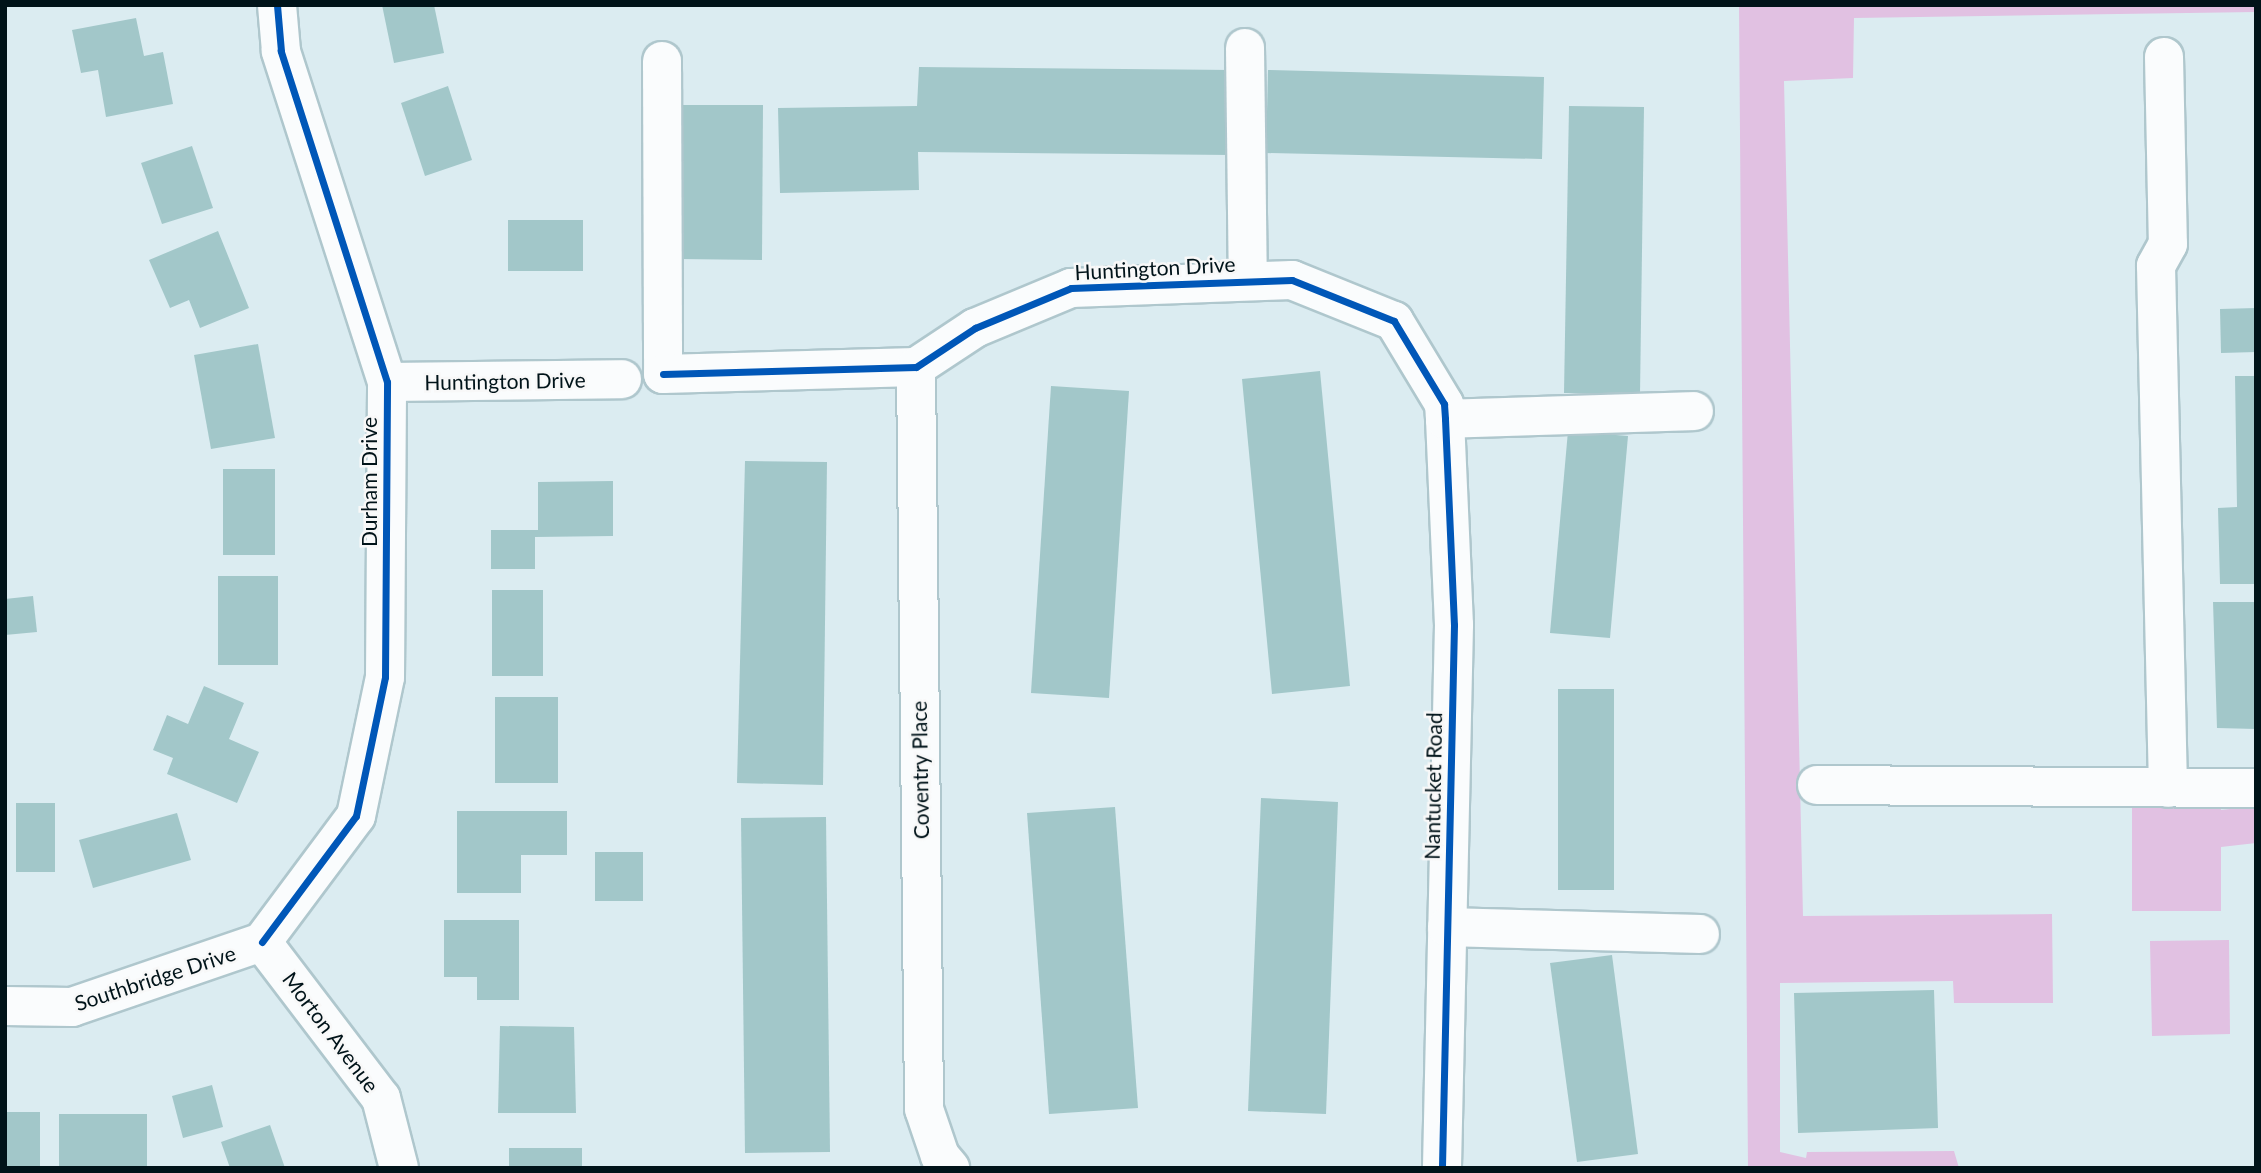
<!DOCTYPE html>
<style>
body{margin:0}
#map{position:relative;width:2261px;height:1173px;overflow:hidden;background:#dbecf1;font-family:Lato,sans-serif}
div>[style]{position:absolute}
[style*='--x']{left:calc(var(--x)*1px);top:calc(var(--y)*1px);width:calc(var(--w)*1px);rotate:calc(var(--a)*1deg)}
.green>*{inset:0;background:#e1c1e2}
.building>*{inset:0;background:#a2c7c9}
.roads{filter:drop-shadow(2px 0 #afc7cd) drop-shadow(-2px 0 #afc7cd) drop-shadow(0 2px #afc7cd) drop-shadow(0 -2px #afc7cd)}
.minor>*{height:38px;margin:-19px;padding:0 19px;transform-origin:19px;border-radius:19px;background:#fafcfd}
.cycleway>*{height:7px;margin:-3.5px;padding:0 3.5px;transform-origin:3.5px;border-radius:3.5px;background:#0057b8}
span{translate:-50% -50%;white-space:nowrap;text-align:center;line-height:1.15;-webkit-text-stroke:5px #f8f8f8;paint-order:stroke}
.street-label{font-size:21px;color:#001319}
.frame{position:absolute;inset:0;border:7px solid #001319;pointer-events:none}
</style>
<div id="map">
<div class="green">
<div style="clip-path:polygon(1739px 5px,2256px 5px,2256px 12px,1854px 18px,1853px 78px,1784px 81px,1803px 916px,2052px 914px,2053px 1003px,1954px 1003px,1953px 981px,1780px 983px,1780px 1152px,1806px 1158px,1807px 1152px,1954px 1151px,1959px 1168px,1748px 1168px)"></div>
<div style="clip-path:polygon(2132px 788px,2221px 788px,2221px 810px,2256px 806px,2256px 843px,2221px 847px,2221px 911px,2132px 911px)"></div>
<div style="clip-path:polygon(2229px 940px,2230px 1034px,2152px 1036px,2150px 941px)"></div>
</div>
<div class="building">
<div style="clip-path:polygon(382px 5px,434px 5px,444px 53px,394px 63px)"></div>
<div style="clip-path:polygon(136px 18px,144px 56px,163px 52px,173px 104px,106px 117px,98px 70px,81px 73px,72px 30px)"></div>
<div style="clip-path:polygon(919px 67px,1232px 70px,1231px 155px,918px 152px,919px 190px,780px 193px,778px 108px,917px 106px)"></div>
<div style="clip-path:polygon(1268px 70px,1544px 77px,1542px 159px,1266px 153px)"></div>
<div style="clip-path:polygon(448px 86px,472px 160px,425px 176px,401px 103px)"></div>
<div style="clip-path:polygon(680px 105px,763px 105px,762px 260px,679px 259px)"></div>
<div style="clip-path:polygon(1569px 106px,1644px 107px,1640px 394px,1564px 393px)"></div>
<div style="clip-path:polygon(192px 146px,213px 208px,162px 224px,141px 163px)"></div>
<div style="clip-path:polygon(508px 220px,583px 220px,583px 271px,508px 271px)"></div>
<div style="clip-path:polygon(218px 231px,249px 308px,200px 328px,189px 300px,170px 308px,149px 260px)"></div>
<div style="clip-path:polygon(2256px 308px,2256px 352px,2221px 353px,2220px 309px)"></div>
<div style="clip-path:polygon(258px 344px,275px 438px,211px 449px,194px 355px)"></div>
<div style="clip-path:polygon(1320px 371px,1350px 686px,1272px 694px,1242px 379px)"></div>
<div style="clip-path:polygon(2235px 376px,2256px 376px,2256px 584px,2220px 584px,2218px 508px,2237px 507px)"></div>
<div style="clip-path:polygon(1051px 386px,1129px 391px,1109px 698px,1031px 693px)"></div>
<div style="clip-path:polygon(1568px 431px,1628px 436px,1610px 638px,1550px 633px)"></div>
<div style="clip-path:polygon(745px 461px,827px 462px,823px 785px,737px 783px)"></div>
<div style="clip-path:polygon(223px 469px,275px 469px,275px 555px,223px 555px)"></div>
<div style="clip-path:polygon(613px 481px,613px 536px,535px 537px,535px 569px,491px 569px,491px 530px,538px 530px,538px 482px)"></div>
<div style="clip-path:polygon(218px 576px,278px 576px,278px 665px,218px 665px)"></div>
<div style="clip-path:polygon(492px 590px,543px 590px,543px 676px,492px 676px)"></div>
<div style="clip-path:polygon(33px 596px,37px 632px,5px 635px,5px 599px)"></div>
<div style="clip-path:polygon(2213px 602px,2256px 602px,2256px 729px,2217px 728px)"></div>
<div style="clip-path:polygon(204px 686px,244px 703px,229px 739px,259px 752px,237px 803px,167px 774px,173px 758px,153px 750px,167px 715px,188px 724px)"></div>
<div style="clip-path:polygon(1558px 689px,1614px 689px,1614px 890px,1558px 890px)"></div>
<div style="clip-path:polygon(495px 697px,558px 697px,558px 783px,495px 783px)"></div>
<div style="clip-path:polygon(1261px 798px,1338px 802px,1326px 1114px,1248px 1111px)"></div>
<div style="clip-path:polygon(16px 803px,55px 803px,55px 872px,16px 872px)"></div>
<div style="clip-path:polygon(1115px 807px,1138px 1108px,1049px 1114px,1027px 813px)"></div>
<div style="clip-path:polygon(457px 811px,567px 811px,567px 855px,521px 855px,521px 893px,457px 893px)"></div>
<div style="clip-path:polygon(177px 813px,191px 860px,93px 888px,79px 840px)"></div>
<div style="clip-path:polygon(826px 817px,830px 1152px,745px 1153px,741px 818px)"></div>
<div style="clip-path:polygon(595px 852px,643px 852px,643px 901px,595px 901px)"></div>
<div style="clip-path:polygon(444px 920px,519px 920px,519px 1000px,477px 1000px,477px 977px,444px 977px)"></div>
<div style="clip-path:polygon(1612px 955px,1638px 1154px,1577px 1162px,1550px 963px)"></div>
<div style="clip-path:polygon(1934px 990px,1938px 1128px,1798px 1133px,1794px 993px)"></div>
<div style="clip-path:polygon(500px 1026px,574px 1027px,576px 1113px,498px 1113px)"></div>
<div style="clip-path:polygon(212px 1085px,223px 1127px,183px 1138px,172px 1096px)"></div>
<div style="clip-path:polygon(5px 1112px,40px 1112px,40px 1168px,5px 1168px)"></div>
<div style="clip-path:polygon(59px 1114px,147px 1114px,147px 1168px,59px 1168px)"></div>
<div style="clip-path:polygon(270px 1125px,285px 1168px,230px 1168px,221px 1142px)"></div>
<div style="clip-path:polygon(509px 1148px,582px 1148px,582px 1168px,509px 1168px)"></div>
</div>
<div class="roads">
<div class="minor">
<div style="--x:1245;--y:48;--w:233;--a:89.3"></div>
<div style="--x:2164;--y:57;--w:187;--a:88.8"></div>
<div style="--x:2168;--y:244;--w:25;--a:119"></div>
<div style="--x:2156;--y:266;--w:522;--a:88.68"></div>
<div style="--x:662;--y:61;--w:313;--a:89.8"></div>
<div style="--x:663;--y:374;--w:253;--a:-1.6"></div>
<div style="--x:916;--y:367;--w:71;--a:-33.5"></div>
<div style="--x:975;--y:328;--w:104;--a:-22.6"></div>
<div style="--x:1071;--y:288;--w:221;--a:-2.1"></div>
<div style="--x:1292;--y:280;--w:110;--a:21.9"></div>
<div style="--x:1394;--y:321;--w:97;--a:58.9"></div>
<div style="--x:1444;--y:404;--w:15;--a:86"></div>
<div style="--x:1445;--y:419;--w:206;--a:87.5"></div>
<div style="--x:1454;--y:625;--w:543;--a:91.27"></div>
<div style="--x:916;--y:367;--w:742;--a:89.38"></div>
<div style="--x:924;--y:1109;--w:50;--a:71.2"></div>
<div style="--x:940;--y:1156;--w:16;--a:50"></div>
<div style="--x:387;--y:382;--w:235;--a:-0.7"></div>
<div style="--x:1445;--y:419;--w:249;--a:-1.8"></div>
<div style="--x:1817;--y:785;--w:439;--a:0.4"></div>
<div style="--x:1447;--y:927;--w:253;--a:1.6"></div>
<div style="--x:262;--y:942;--w:157;--a:-53.3"></div>
<div style="--x:356;--y:816;--w:142;--a:-78.2"></div>
<div style="--x:385;--y:677;--w:295;--a:-89.6"></div>
<div style="--x:387;--y:382;--w:348;--a:-107.8"></div>
<div style="--x:281;--y:51;--w:46;--a:-95"></div>
<div style="--x:262;--y:942;--w:196;--a:52.7"></div>
<div style="--x:381;--y:1098;--w:72;--a:75.6"></div>
<div style="--x:5;--y:1006;--w:67;--a:0.9"></div>
<div style="--x:72;--y:1007;--w:201;--a:-18.9"></div>
</div>
</div>
<div class="cycleway">
<div style="--x:663;--y:374;--w:253;--a:-1.6"></div>
<div style="--x:916;--y:367;--w:71;--a:-33.5"></div>
<div style="--x:975;--y:328;--w:104;--a:-22.6"></div>
<div style="--x:1071;--y:288;--w:221;--a:-2.1"></div>
<div style="--x:1292;--y:280;--w:110;--a:21.9"></div>
<div style="--x:1394;--y:321;--w:97;--a:58.9"></div>
<div style="--x:1444;--y:404;--w:15;--a:86"></div>
<div style="--x:1445;--y:419;--w:206;--a:87.5"></div>
<div style="--x:1454;--y:625;--w:543;--a:91.27"></div>
<div style="--x:262;--y:942;--w:157;--a:-53.3"></div>
<div style="--x:356;--y:816;--w:142;--a:-78.2"></div>
<div style="--x:385;--y:677;--w:295;--a:-89.6"></div>
<div style="--x:387;--y:382;--w:348;--a:-107.8"></div>
<div style="--x:281;--y:51;--w:46;--a:-95"></div>
</div>
<div class="street-label">
<span style="left:1155px;top:268px;rotate:-3deg">Huntington Drive</span>
<span style="left:505px;top:381px;rotate:-1deg">Huntington Drive</span>
<span style="left:369px;top:482px;rotate:-90deg">Durham Drive</span>
<span style="left:920px;top:770px;rotate:-91deg">Coventry Place</span>
<span style="left:1433px;top:786px;rotate:-89deg">Nantucket Road</span>
<span style="left:155px;top:978px;rotate:-18deg">Southbridge Drive</span>
<span style="left:331px;top:1032px;rotate:53deg">Morton Avenue</span>
</div>
<div class="frame"></div>
</div>
